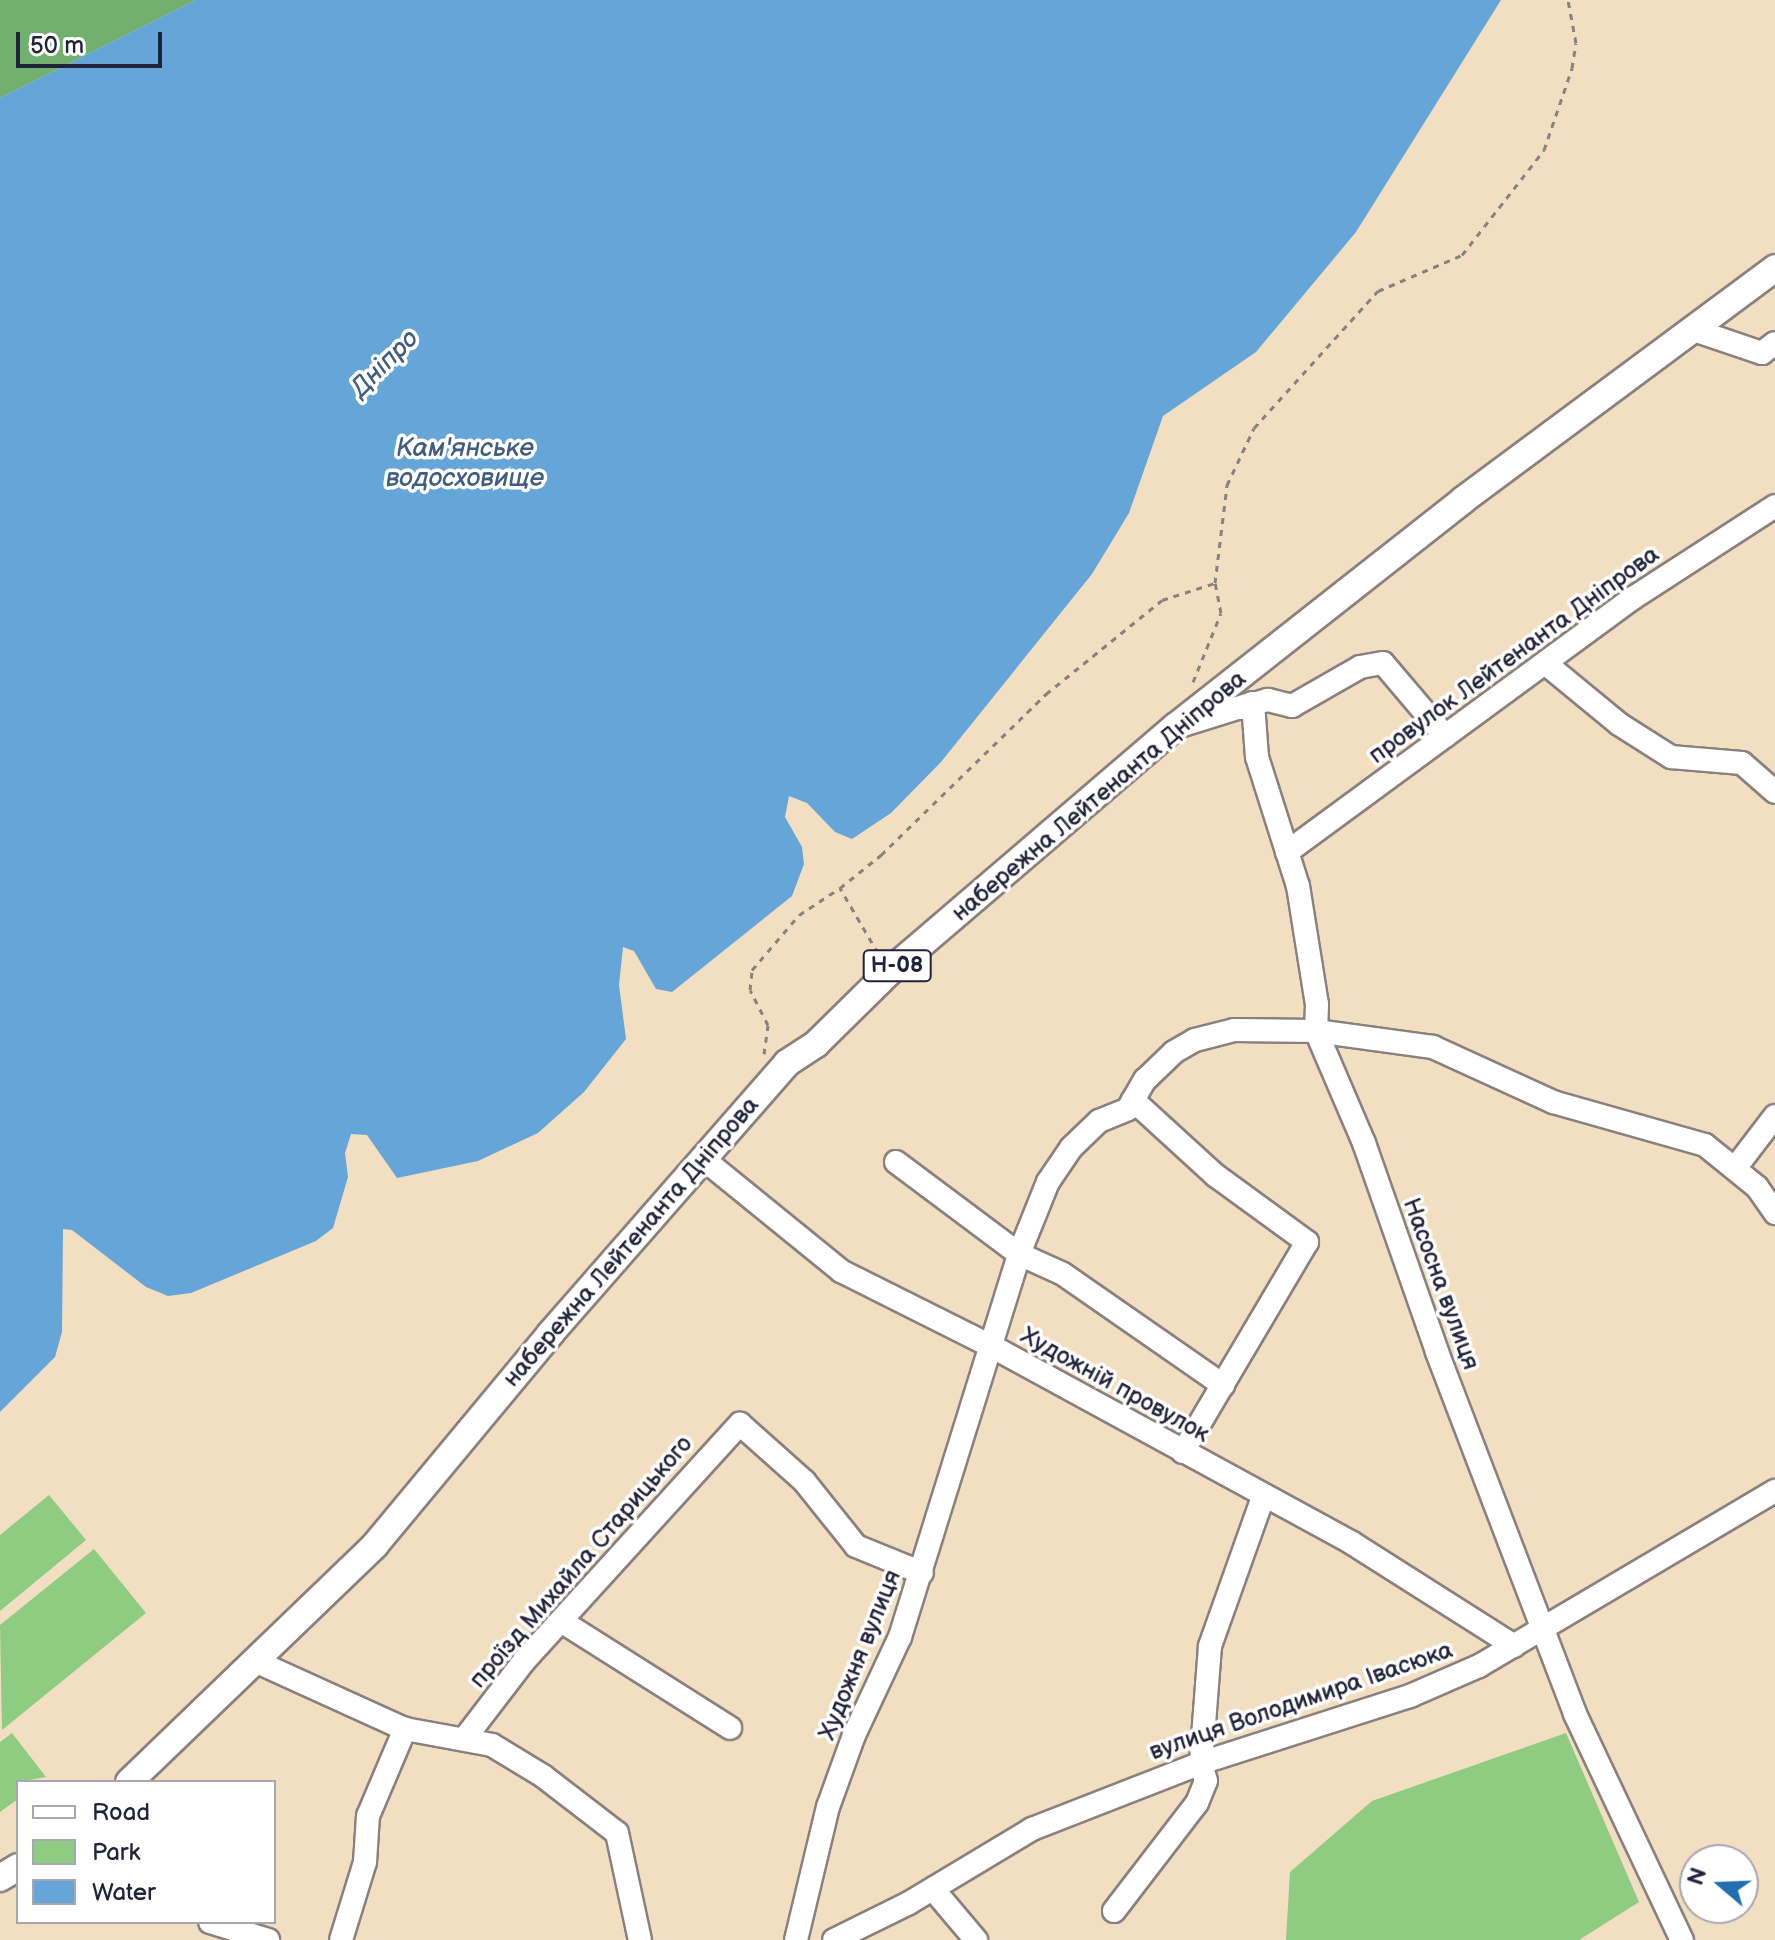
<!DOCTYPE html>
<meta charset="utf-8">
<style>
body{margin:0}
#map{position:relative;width:1775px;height:1940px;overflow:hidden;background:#f2dfc1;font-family:"Balsamiq Sans",sans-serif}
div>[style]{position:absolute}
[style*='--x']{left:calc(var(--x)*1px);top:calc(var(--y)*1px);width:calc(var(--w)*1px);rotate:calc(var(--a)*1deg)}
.green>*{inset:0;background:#8ecc82}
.forest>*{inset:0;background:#72b070}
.water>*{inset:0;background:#66a5d8}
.path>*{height:3px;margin-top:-1.5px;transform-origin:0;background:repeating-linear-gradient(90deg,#8a807e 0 6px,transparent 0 12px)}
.roads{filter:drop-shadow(2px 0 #8a807e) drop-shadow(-2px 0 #8a807e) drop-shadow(0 2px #8a807e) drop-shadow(0 -2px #8a807e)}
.minor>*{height:22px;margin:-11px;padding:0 11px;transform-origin:11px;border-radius:11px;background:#fff}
.major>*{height:26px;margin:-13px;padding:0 13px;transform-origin:13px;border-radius:13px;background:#fff}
span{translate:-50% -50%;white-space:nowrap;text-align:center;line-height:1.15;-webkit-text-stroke:7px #fff;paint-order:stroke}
.shield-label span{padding:2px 6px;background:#fff;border:2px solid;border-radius:6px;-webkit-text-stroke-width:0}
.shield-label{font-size:22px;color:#22223b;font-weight:700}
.street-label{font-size:24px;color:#22223b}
.water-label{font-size:26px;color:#415d82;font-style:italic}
.legend{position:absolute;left:16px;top:1780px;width:260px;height:144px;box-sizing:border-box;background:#fff;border:2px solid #a7a7b1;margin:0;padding:10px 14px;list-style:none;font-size:24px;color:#22223b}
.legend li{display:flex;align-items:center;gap:16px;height:40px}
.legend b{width:40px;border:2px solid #a7a7b1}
.north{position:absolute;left:1679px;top:1844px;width:80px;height:80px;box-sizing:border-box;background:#fff;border:2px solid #a7a7b1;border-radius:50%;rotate:289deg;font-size:22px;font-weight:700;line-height:32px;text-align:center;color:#22223b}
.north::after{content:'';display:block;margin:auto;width:28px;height:36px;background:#1f6fb2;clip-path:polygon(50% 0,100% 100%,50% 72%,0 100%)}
.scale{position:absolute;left:16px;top:32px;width:146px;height:36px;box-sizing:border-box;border:4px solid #22223b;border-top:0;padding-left:10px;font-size:24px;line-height:28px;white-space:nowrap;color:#22223b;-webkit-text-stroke:6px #fff;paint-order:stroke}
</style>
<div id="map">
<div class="green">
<div style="clip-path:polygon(49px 1495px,86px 1540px,0 1611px,0 1535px)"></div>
<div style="clip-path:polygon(94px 1549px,146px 1613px,2px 1730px,0 1625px)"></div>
<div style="clip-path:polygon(12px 1733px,46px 1777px,18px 1782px,18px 1799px,0 1812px,0 1742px)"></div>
<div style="clip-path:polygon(1566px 1733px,1639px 1902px,1579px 1940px,1286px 1940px,1290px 1872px,1372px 1801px)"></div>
</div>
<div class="forest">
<div style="clip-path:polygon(0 0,196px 0,0 98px)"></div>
</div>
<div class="water">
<div style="clip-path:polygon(196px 0,1501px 0,1356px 232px,1256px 352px,1163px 416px,1129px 513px,1092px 574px,941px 762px,891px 813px,852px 839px,835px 832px,807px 803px,789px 796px,785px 817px,802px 847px,804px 864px,792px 896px,672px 992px,656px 989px,634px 951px,623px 947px,619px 985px,626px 1039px,584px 1092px,538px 1133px,478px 1161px,397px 1178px,367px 1135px,351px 1134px,345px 1153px,348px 1177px,333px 1228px,316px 1241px,191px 1293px,168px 1296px,146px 1287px,72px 1230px,63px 1229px,62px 1332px,55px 1357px,0 1412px,0 98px)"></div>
</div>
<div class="path">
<div style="--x:1193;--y:682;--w:74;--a:-67.9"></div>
<div style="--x:1221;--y:613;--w:31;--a:-101"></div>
<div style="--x:1215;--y:583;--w:99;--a:-83"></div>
<div style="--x:1227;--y:485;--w:63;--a:-64.7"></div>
<div style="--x:1254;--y:428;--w:185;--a:-47.9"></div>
<div style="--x:1378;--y:291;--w:91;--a:-23.2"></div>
<div style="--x:1462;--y:255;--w:133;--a:-52"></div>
<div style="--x:1544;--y:150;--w:87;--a:-71.1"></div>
<div style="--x:1572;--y:68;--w:25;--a:-81"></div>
<div style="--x:1576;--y:43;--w:44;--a:-100.5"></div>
<div style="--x:878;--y:953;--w:75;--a:-120.3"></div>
<div style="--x:840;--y:888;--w:53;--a:-38.8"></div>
<div style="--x:881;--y:855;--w:231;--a:-44.3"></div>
<div style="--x:1046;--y:694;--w:149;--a:-39"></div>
<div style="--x:1162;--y:600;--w:56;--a:-17.8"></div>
<div style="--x:764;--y:1054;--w:29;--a:-82"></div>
<div style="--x:768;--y:1025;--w:39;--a:-117"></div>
<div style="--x:750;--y:990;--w:20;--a:-84"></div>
<div style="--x:752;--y:970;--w:72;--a:-49.5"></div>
<div style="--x:799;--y:915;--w:49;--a:-33.4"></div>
</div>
<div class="roads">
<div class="minor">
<div style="--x:1691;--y:329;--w:75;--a:18.7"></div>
<div style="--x:1762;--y:353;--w:16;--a:-38"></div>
<div style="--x:1545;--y:663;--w:96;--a:39.5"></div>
<div style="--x:1619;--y:724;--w:62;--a:32.4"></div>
<div style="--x:1671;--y:757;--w:71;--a:4.8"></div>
<div style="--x:1742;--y:763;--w:44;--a:41.3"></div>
<div style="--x:1241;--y:708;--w:28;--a:-17"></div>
<div style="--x:1268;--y:700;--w:25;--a:14"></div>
<div style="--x:1292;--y:706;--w:78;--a:-29.8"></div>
<div style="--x:1360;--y:667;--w:23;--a:-10"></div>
<div style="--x:1383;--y:663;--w:96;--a:49.7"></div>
<div style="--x:1183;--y:725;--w:73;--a:-17.4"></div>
<div style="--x:1253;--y:703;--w:54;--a:85.8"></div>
<div style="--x:1257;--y:757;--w:135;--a:72.4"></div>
<div style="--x:1298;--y:886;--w:120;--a:80.9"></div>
<div style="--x:1317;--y:1004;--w:27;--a:92"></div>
<div style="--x:1316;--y:1031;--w:122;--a:66.8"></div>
<div style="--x:1364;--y:1143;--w:221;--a:70.7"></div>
<div style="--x:1437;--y:1352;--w:387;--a:69.1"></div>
<div style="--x:1575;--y:1714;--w:250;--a:64.7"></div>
<div style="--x:1287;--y:852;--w:429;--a:-36.3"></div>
<div style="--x:1633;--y:598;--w:169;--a:-32.9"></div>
<div style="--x:1133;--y:1100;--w:111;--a:42.4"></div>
<div style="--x:1215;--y:1175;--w:114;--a:36.1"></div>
<div style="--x:1307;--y:1242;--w:244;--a:120.6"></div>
<div style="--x:702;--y:1158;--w:179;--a:39.1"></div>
<div style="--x:841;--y:1271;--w:170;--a:26.6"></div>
<div style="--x:993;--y:1347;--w:409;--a:28.6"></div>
<div style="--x:1352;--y:1543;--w:192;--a:32.4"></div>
<div style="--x:896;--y:1162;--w:154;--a:36.8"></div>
<div style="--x:1019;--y:1254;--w:48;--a:24.4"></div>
<div style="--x:1063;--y:1274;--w:195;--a:34.8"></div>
<div style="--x:1736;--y:1167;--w:64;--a:-52.6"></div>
<div style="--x:561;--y:1621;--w:200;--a:32.3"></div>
<div style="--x:255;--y:1661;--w:165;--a:24.4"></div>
<div style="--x:405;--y:1729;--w:88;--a:10.4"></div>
<div style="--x:492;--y:1745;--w:60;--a:31.3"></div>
<div style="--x:543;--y:1776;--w:93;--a:37.6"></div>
<div style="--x:617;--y:1833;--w:109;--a:77.9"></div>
<div style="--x:465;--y:1738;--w:97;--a:-52.5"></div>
<div style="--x:524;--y:1661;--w:321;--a:-47.7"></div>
<div style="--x:740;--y:1424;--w:86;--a:41.7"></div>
<div style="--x:804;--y:1481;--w:83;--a:51.3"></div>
<div style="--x:856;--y:1546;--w:71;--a:22.2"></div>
<div style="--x:933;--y:1889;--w:67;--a:49.9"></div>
<div style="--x:1114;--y:1911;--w:136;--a:-52.5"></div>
<div style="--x:1197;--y:1803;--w:24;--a:-68"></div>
<div style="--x:1206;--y:1781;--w:19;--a:-106"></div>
<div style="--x:1201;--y:1763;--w:117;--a:-85.6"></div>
<div style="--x:1210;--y:1646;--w:158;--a:-70.4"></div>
<div style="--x:210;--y:1922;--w:61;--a:17.2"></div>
<div style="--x:341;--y:1940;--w:82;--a:-72.9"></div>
<div style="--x:365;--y:1862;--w:46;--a:-86.3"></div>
<div style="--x:368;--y:1816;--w:95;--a:-67"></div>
<div style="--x:796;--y:1940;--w:137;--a:-76.5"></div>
<div style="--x:828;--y:1807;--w:77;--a:-70.1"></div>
<div style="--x:854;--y:1735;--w:108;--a:-64.9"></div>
<div style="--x:900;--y:1637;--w:401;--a:-72.7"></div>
<div style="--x:1019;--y:1254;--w:78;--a:-68.1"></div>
<div style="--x:1048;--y:1182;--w:41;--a:-55.9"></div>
<div style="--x:1071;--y:1148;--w:39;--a:-44"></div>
<div style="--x:1099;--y:1121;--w:31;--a:-22"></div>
<div style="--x:1128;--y:1109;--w:34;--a:-60"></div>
<div style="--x:1145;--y:1080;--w:40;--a:-44"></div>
<div style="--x:1174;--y:1052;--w:24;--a:-30"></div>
<div style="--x:1195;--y:1040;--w:40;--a:-14.4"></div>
<div style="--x:1234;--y:1030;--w:82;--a:0.7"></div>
<div style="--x:1316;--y:1031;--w:118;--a:7.8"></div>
<div style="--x:1433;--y:1047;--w:132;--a:24.6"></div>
<div style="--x:1553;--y:1102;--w:158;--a:15.8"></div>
<div style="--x:1705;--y:1145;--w:67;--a:38.9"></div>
<div style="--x:1757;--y:1187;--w:32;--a:55"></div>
<div style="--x:834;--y:1940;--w:84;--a:-26.3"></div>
<div style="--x:909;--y:1903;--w:144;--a:-31"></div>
<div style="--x:1032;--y:1829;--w:181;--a:-21.3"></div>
<div style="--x:1201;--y:1763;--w:219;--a:-17.8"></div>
<div style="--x:1410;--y:1696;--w:75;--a:-23.5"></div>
<div style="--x:1479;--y:1666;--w:344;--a:-30.6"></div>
</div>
<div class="major">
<div style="--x:129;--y:1782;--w:342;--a:-43.9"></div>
<div style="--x:375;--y:1545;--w:274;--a:-50.3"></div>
<div style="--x:550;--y:1334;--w:360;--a:-48.8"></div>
<div style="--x:787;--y:1063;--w:35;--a:-33"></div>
<div style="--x:816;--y:1044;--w:103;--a:-44.6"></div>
<div style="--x:889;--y:972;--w:377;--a:-40.6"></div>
<div style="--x:1175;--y:727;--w:367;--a:-38.2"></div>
<div style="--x:1463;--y:500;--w:389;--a:-36.6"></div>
<div style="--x:0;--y:1878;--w:21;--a:-31"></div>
</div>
</div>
<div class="shield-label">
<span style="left:897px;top:966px">Н-08</span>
</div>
<div class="street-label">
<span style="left:1514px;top:655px;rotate:-36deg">провулок Лейтенанта Дніпрова</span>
<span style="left:1099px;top:796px;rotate:-40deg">набережна Лейтенанта Дніпрова</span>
<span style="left:631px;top:1242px;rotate:-49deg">набережна Лейтенанта Дніпрова</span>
<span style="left:1441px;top:1284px;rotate:70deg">Насосна вулиця</span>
<span style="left:1115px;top:1385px;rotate:29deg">Художній провулок</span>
<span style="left:581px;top:1562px;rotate:-49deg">проїзд Михайла Старицького</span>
<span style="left:860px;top:1655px;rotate:-68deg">Художня вулиця</span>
<span style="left:1301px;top:1701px;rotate:-19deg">вулиця Володимира Івасюка</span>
</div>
<div class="water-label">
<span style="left:385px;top:364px;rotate:-45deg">Дніпро</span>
<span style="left:465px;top:464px">Кам'янське<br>водосховище</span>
</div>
<ul class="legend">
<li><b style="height:10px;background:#fff"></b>Road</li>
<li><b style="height:22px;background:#8ecc82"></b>Park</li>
<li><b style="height:22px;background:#66a5d8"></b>Water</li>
</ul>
<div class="north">N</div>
<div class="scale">50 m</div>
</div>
